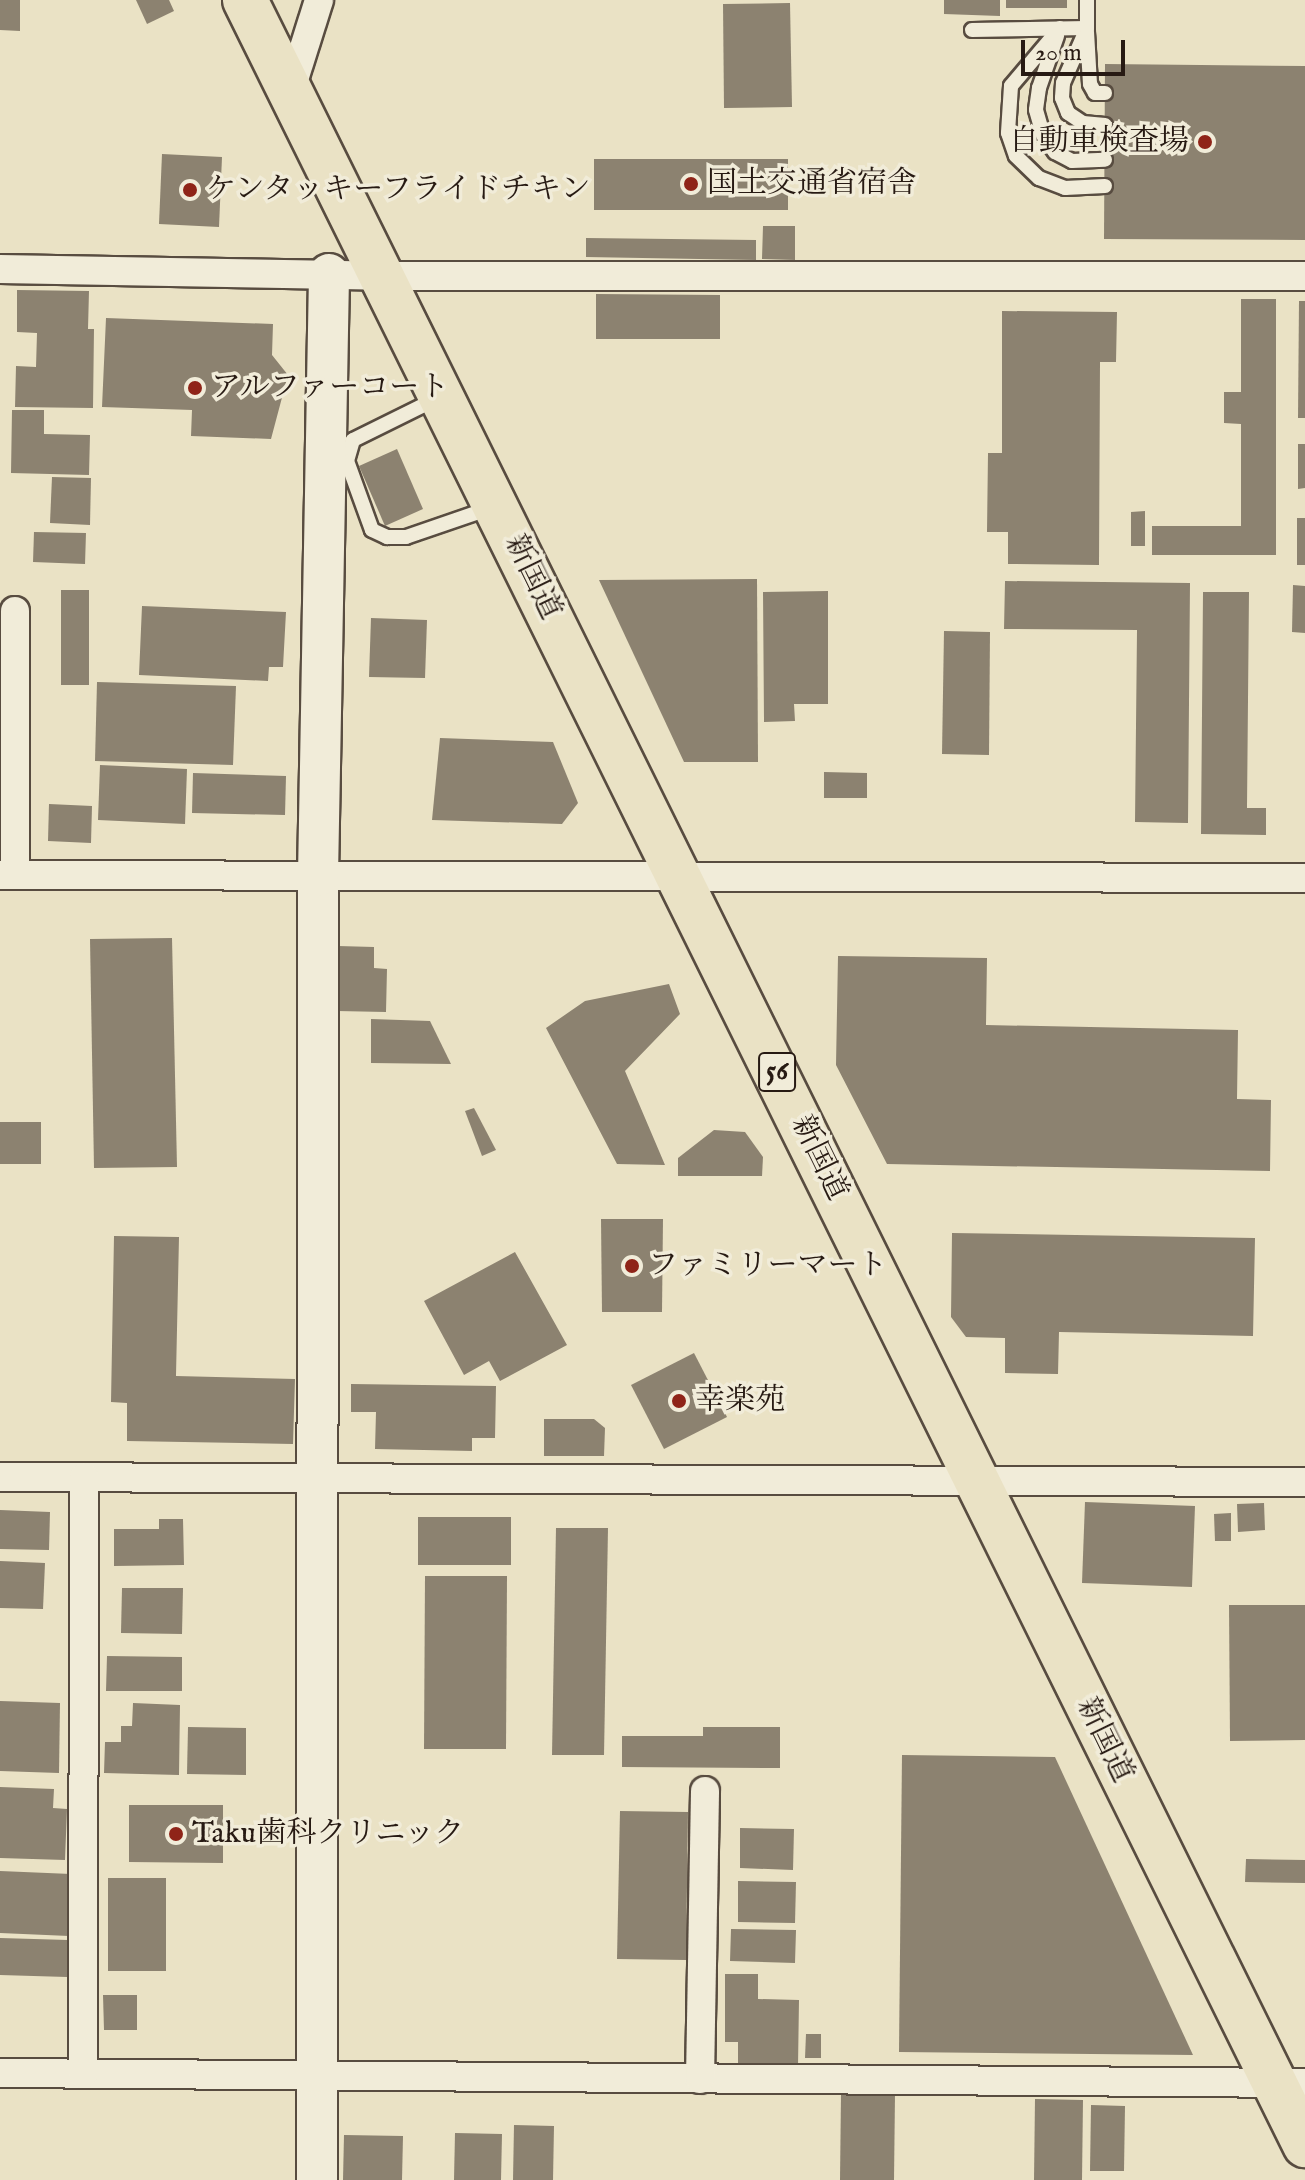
<!DOCTYPE html>
<meta charset="utf-8">
<style>
body{margin:0}
#map{position:relative;width:1305px;height:2180px;overflow:hidden;background:#eae2c5;font-family:"IM FELL English","Noto Serif JP",serif}
div>[style]{position:absolute}
[style*='--x']{left:calc(var(--x)*1px);top:calc(var(--y)*1px);width:calc(var(--w)*1px);rotate:calc(var(--a)*1deg)}
.building>*{inset:0;background:#8c8270}
.roads{filter:drop-shadow(2px 0 #584c40) drop-shadow(-2px 0 #584c40) drop-shadow(0 2px #584c40) drop-shadow(0 -2px #584c40)}
.lane>*{height:14px;margin:-7px;padding:0 7px;transform-origin:7px;border-radius:7px;background:#f1ecd9}
.street>*{height:28px;margin:-14px;padding:0 14px;transform-origin:14px;border-radius:14px;background:#f1ecd9}
.secondary>*{height:40px;margin:-20px;padding:0 20px;transform-origin:20px;border-radius:20px;background:#f1ecd9}
.primary>*{height:44px;margin:-22px;padding:0 22px;transform-origin:22px;border-radius:22px;background:#eae2c5}
.dots>*{width:22px;height:22px;translate:-50% -50%;box-sizing:border-box;border:4px solid #f1ecd9;border-radius:50%}
span{translate:-50% -50%;white-space:nowrap;text-align:center;line-height:1.15;-webkit-text-stroke:7px #f1ecd9;paint-order:stroke}
.shield-label span{padding:2px 6px;background:#f1ecd9;border:2px solid;border-radius:6px;-webkit-text-stroke-width:0}
.shield-label{font-size:28px;color:#271a13;font-weight:700}
.poi-label{font-size:30px;color:#271a13}
.right{translate:-100% -50%;text-align:right}
.left{translate:0 -50%;text-align:left}
.street-label{font-size:30px;color:#271a13}
.scale{position:absolute;left:1021px;top:40px;width:104px;height:36px;box-sizing:border-box;border:4px solid #271a13;border-top:0;padding-left:10px;font-size:24px;line-height:28px;white-space:nowrap;color:#271a13;-webkit-text-stroke:6px #f1ecd9;paint-order:stroke}
</style>
<div id="map">
<div class="building">
<div style="clip-path:polygon(0 0,20px 0,20px 31px,0 30px)"></div>
<div style="clip-path:polygon(136px 0,169px 0,174px 11px,147px 24px)"></div>
<div style="clip-path:polygon(944px 0,1000px 0,1000px 16px,944px 14px)"></div>
<div style="clip-path:polygon(1006px 0,1067px 0,1067px 8px,1006px 8px)"></div>
<div style="clip-path:polygon(790px 3px,792px 107px,724px 108px,723px 4px)"></div>
<div style="clip-path:polygon(1105px 64px,1305px 66px,1305px 240px,1104px 239px)"></div>
<div style="clip-path:polygon(162px 154px,222px 157px,219px 227px,159px 224px)"></div>
<div style="clip-path:polygon(594px 159px,788px 159px,788px 210px,594px 210px)"></div>
<div style="clip-path:polygon(763px 226px,795px 226px,795px 260px,762px 259px)"></div>
<div style="clip-path:polygon(586px 238px,756px 240px,756px 260px,586px 257px)"></div>
<div style="clip-path:polygon(17px 290px,89px 291px,88px 329px,94px 329px,93px 408px,15px 407px,16px 366px,36px 367px,37px 333px,17px 332px)"></div>
<div style="clip-path:polygon(596px 294px,720px 295px,720px 339px,596px 339px)"></div>
<div style="clip-path:polygon(1241px 299px,1276px 299px,1276px 555px,1152px 555px,1152px 526px,1241px 526px,1241px 424px,1224px 423px,1224px 392px,1241px 392px)"></div>
<div style="clip-path:polygon(1299px 301px,1305px 301px,1305px 418px,1298px 418px)"></div>
<div style="clip-path:polygon(1002px 311px,1117px 312px,1116px 362px,1100px 362px,1099px 565px,1008px 564px,1008px 532px,987px 532px,988px 453px,1002px 453px)"></div>
<div style="clip-path:polygon(106px 318px,273px 324px,272px 355px,288px 375px,271px 439px,191px 436px,192px 410px,102px 407px)"></div>
<div style="clip-path:polygon(12px 410px,44px 410px,44px 434px,90px 435px,89px 475px,11px 473px)"></div>
<div style="clip-path:polygon(1298px 444px,1305px 444px,1305px 488px,1298px 489px)"></div>
<div style="clip-path:polygon(397px 449px,423px 509px,385px 526px,359px 466px)"></div>
<div style="clip-path:polygon(52px 477px,91px 478px,90px 525px,50px 523px)"></div>
<div style="clip-path:polygon(1145px 511px,1145px 546px,1131px 546px,1131px 512px)"></div>
<div style="clip-path:polygon(1297px 518px,1305px 518px,1305px 565px,1297px 565px)"></div>
<div style="clip-path:polygon(34px 532px,86px 533px,85px 564px,33px 562px)"></div>
<div style="clip-path:polygon(757px 579px,758px 762px,684px 762px,599px 580px)"></div>
<div style="clip-path:polygon(1005px 581px,1190px 583px,1188px 823px,1135px 822px,1137px 630px,1004px 629px)"></div>
<div style="clip-path:polygon(1293px 585px,1305px 586px,1305px 633px,1292px 632px)"></div>
<div style="clip-path:polygon(61px 590px,89px 590px,89px 685px,61px 685px)"></div>
<div style="clip-path:polygon(828px 591px,828px 704px,794px 704px,795px 721px,764px 722px,763px 592px)"></div>
<div style="clip-path:polygon(1203px 592px,1249px 592px,1247px 808px,1266px 808px,1266px 835px,1201px 834px)"></div>
<div style="clip-path:polygon(142px 606px,286px 612px,283px 667px,269px 667px,268px 681px,139px 675px)"></div>
<div style="clip-path:polygon(371px 618px,427px 620px,425px 678px,369px 677px)"></div>
<div style="clip-path:polygon(944px 631px,990px 632px,989px 755px,942px 754px)"></div>
<div style="clip-path:polygon(97px 682px,236px 686px,233px 765px,95px 761px)"></div>
<div style="clip-path:polygon(440px 738px,553px 742px,578px 803px,562px 824px,432px 820px)"></div>
<div style="clip-path:polygon(100px 765px,187px 769px,185px 824px,98px 820px)"></div>
<div style="clip-path:polygon(824px 772px,867px 773px,867px 798px,824px 798px)"></div>
<div style="clip-path:polygon(193px 773px,286px 776px,285px 815px,192px 813px)"></div>
<div style="clip-path:polygon(49px 804px,92px 806px,91px 843px,48px 841px)"></div>
<div style="clip-path:polygon(172px 938px,177px 1167px,94px 1168px,90px 939px)"></div>
<div style="clip-path:polygon(338px 946px,374px 947px,374px 968px,387px 969px,386px 1012px,337px 1011px)"></div>
<div style="clip-path:polygon(838px 956px,987px 958px,986px 1025px,1238px 1030px,1237px 1099px,1271px 1100px,1270px 1171px,887px 1164px,836px 1065px)"></div>
<div style="clip-path:polygon(669px 984px,680px 1014px,625px 1071px,665px 1165px,617px 1164px,546px 1028px,585px 1001px)"></div>
<div style="clip-path:polygon(371px 1019px,430px 1021px,451px 1064px,371px 1063px)"></div>
<div style="clip-path:polygon(474px 1108px,496px 1150px,482px 1156px,465px 1111px)"></div>
<div style="clip-path:polygon(0 1122px,41px 1122px,41px 1164px,0 1164px)"></div>
<div style="clip-path:polygon(714px 1130px,745px 1132px,763px 1157px,762px 1176px,678px 1176px,678px 1158px)"></div>
<div style="clip-path:polygon(601px 1219px,663px 1219px,662px 1312px,602px 1312px)"></div>
<div style="clip-path:polygon(952px 1233px,1255px 1238px,1253px 1336px,1059px 1332px,1058px 1374px,1005px 1373px,1005px 1338px,966px 1337px,951px 1317px)"></div>
<div style="clip-path:polygon(114px 1236px,179px 1237px,176px 1376px,295px 1379px,293px 1444px,127px 1441px,127px 1403px,111px 1402px)"></div>
<div style="clip-path:polygon(515px 1252px,567px 1345px,500px 1381px,489px 1361px,464px 1375px,424px 1301px)"></div>
<div style="clip-path:polygon(694px 1353px,727px 1417px,664px 1449px,631px 1385px)"></div>
<div style="clip-path:polygon(351px 1384px,496px 1386px,495px 1438px,472px 1438px,472px 1451px,375px 1449px,376px 1412px,351px 1412px)"></div>
<div style="clip-path:polygon(544px 1419px,594px 1419px,605px 1428px,604px 1456px,544px 1456px)"></div>
<div style="clip-path:polygon(1085px 1502px,1195px 1506px,1192px 1587px,1082px 1583px)"></div>
<div style="clip-path:polygon(1264px 1503px,1265px 1530px,1238px 1532px,1237px 1504px)"></div>
<div style="clip-path:polygon(0 1510px,50px 1512px,49px 1550px,0 1549px)"></div>
<div style="clip-path:polygon(1231px 1513px,1231px 1541px,1215px 1541px,1214px 1514px)"></div>
<div style="clip-path:polygon(418px 1517px,511px 1517px,511px 1565px,418px 1565px)"></div>
<div style="clip-path:polygon(159px 1519px,183px 1519px,184px 1565px,114px 1566px,114px 1529px,159px 1529px)"></div>
<div style="clip-path:polygon(556px 1528px,608px 1528px,604px 1755px,552px 1755px)"></div>
<div style="clip-path:polygon(0 1561px,45px 1563px,43px 1609px,0 1608px)"></div>
<div style="clip-path:polygon(425px 1576px,507px 1576px,506px 1749px,424px 1749px)"></div>
<div style="clip-path:polygon(122px 1588px,183px 1588px,182px 1634px,121px 1633px)"></div>
<div style="clip-path:polygon(1229px 1605px,1305px 1605px,1305px 1740px,1230px 1741px)"></div>
<div style="clip-path:polygon(107px 1656px,182px 1657px,182px 1691px,106px 1691px)"></div>
<div style="clip-path:polygon(0 1701px,60px 1703px,59px 1773px,0 1771px)"></div>
<div style="clip-path:polygon(133px 1703px,180px 1705px,179px 1775px,104px 1773px,105px 1742px,121px 1742px,121px 1726px,132px 1726px)"></div>
<div style="clip-path:polygon(188px 1727px,246px 1728px,246px 1775px,187px 1774px)"></div>
<div style="clip-path:polygon(703px 1727px,780px 1727px,780px 1768px,622px 1767px,622px 1736px,703px 1736px)"></div>
<div style="clip-path:polygon(902px 1755px,1055px 1757px,1193px 2055px,899px 2052px)"></div>
<div style="clip-path:polygon(0 1787px,54px 1789px,53px 1808px,67px 1809px,65px 1860px,0 1858px)"></div>
<div style="clip-path:polygon(129px 1805px,223px 1805px,223px 1863px,129px 1862px)"></div>
<div style="clip-path:polygon(620px 1811px,688px 1812px,686px 1960px,617px 1959px)"></div>
<div style="clip-path:polygon(740px 1828px,794px 1829px,793px 1870px,740px 1868px)"></div>
<div style="clip-path:polygon(1246px 1859px,1305px 1860px,1305px 1883px,1245px 1882px)"></div>
<div style="clip-path:polygon(0 1871px,71px 1874px,69px 1936px,0 1933px)"></div>
<div style="clip-path:polygon(108px 1878px,166px 1878px,166px 1971px,108px 1971px)"></div>
<div style="clip-path:polygon(738px 1881px,796px 1882px,795px 1923px,738px 1922px)"></div>
<div style="clip-path:polygon(731px 1929px,796px 1930px,795px 1963px,730px 1961px)"></div>
<div style="clip-path:polygon(0 1938px,68px 1940px,67px 1977px,0 1975px)"></div>
<div style="clip-path:polygon(725px 1974px,758px 1974px,758px 1999px,799px 2000px,798px 2067px,738px 2067px,738px 2042px,725px 2042px)"></div>
<div style="clip-path:polygon(103px 1995px,137px 1995px,137px 2030px,104px 2030px)"></div>
<div style="clip-path:polygon(806px 2034px,821px 2034px,821px 2058px,805px 2058px)"></div>
<div style="clip-path:polygon(841px 2094px,895px 2094px,894px 2180px,840px 2180px)"></div>
<div style="clip-path:polygon(1035px 2099px,1083px 2100px,1082px 2180px,1034px 2180px)"></div>
<div style="clip-path:polygon(1091px 2105px,1125px 2106px,1124px 2171px,1090px 2171px)"></div>
<div style="clip-path:polygon(514px 2125px,554px 2126px,553px 2180px,513px 2180px)"></div>
<div style="clip-path:polygon(455px 2133px,502px 2134px,501px 2180px,454px 2180px)"></div>
<div style="clip-path:polygon(344px 2135px,403px 2136px,402px 2180px,343px 2180px)"></div>
</div>
<div class="roads">
<div class="lane">
<div style="--x:1060;--y:28;--w:76;--a:130.2"></div>
<div style="--x:1011;--y:86;--w:47;--a:93.7"></div>
<div style="--x:1008;--y:133;--w:24;--a:71"></div>
<div style="--x:1016;--y:156;--w:32;--a:44"></div>
<div style="--x:1039;--y:178;--w:28;--a:21"></div>
<div style="--x:1065;--y:188;--w:40;--a:-2.9"></div>
<div style="--x:1087;--y:28;--w:60;--a:113.6"></div>
<div style="--x:1063;--y:83;--w:15;--a:94"></div>
<div style="--x:1062;--y:98;--w:16;--a:68"></div>
<div style="--x:1068;--y:113;--w:18;--a:34"></div>
<div style="--x:1083;--y:123;--w:22;--a:5"></div>
<div style="--x:972;--y:30;--w:115;--a:-1"></div>
<div style="--x:1087;--y:28;--w:28;--a:-90"></div>
<div style="--x:1087;--y:32;--w:52;--a:86.7"></div>
<div style="--x:1090;--y:84;--w:10;--a:61"></div>
<div style="--x:1095;--y:93;--w:10;--a:0"></div>
<div style="--x:1057;--y:36;--w:55;--a:109.1"></div>
<div style="--x:1039;--y:88;--w:22;--a:98"></div>
<div style="--x:1036;--y:110;--w:26;--a:74"></div>
<div style="--x:1043;--y:135;--w:21;--a:55"></div>
<div style="--x:1055;--y:152;--w:19;--a:28"></div>
<div style="--x:1072;--y:161;--w:33;--a:-2"></div>
<div style="--x:436;--y:399;--w:93;--a:153.7"></div>
<div style="--x:353;--y:440;--w:22;--a:106"></div>
<div style="--x:347;--y:461;--w:73;--a:70.1"></div>
<div style="--x:372;--y:530;--w:17;--a:25"></div>
<div style="--x:387;--y:537;--w:19;--a:0"></div>
<div style="--x:406;--y:537;--w:92;--a:-19"></div>
</div>
<div class="street">
<div style="--x:291;--y:89;--w:93;--a:-72.5"></div>
<div style="--x:0;--y:269;--w:383;--a:1"></div>
<div style="--x:383;--y:276;--w:922;--a:0"></div>
<div style="--x:0;--y:875;--w:1305;--a:0.13"></div>
<div style="--x:15;--y:875;--w:264;--a:-90"></div>
<div style="--x:0;--y:1477;--w:1305;--a:0.22"></div>
<div style="--x:0;--y:2073;--w:1305;--a:0.44"></div>
<div style="--x:83;--y:2074;--w:597;--a:-89.9"></div>
<div style="--x:700;--y:2079;--w:288;--a:-89"></div>
</div>
<div class="secondary">
<div style="--x:317;--y:2180;--w:1304;--a:-89.96"></div>
<div style="--x:318;--y:876;--w:602;--a:-88.95"></div>
</div>
<div class="primary">
<div style="--x:245;--y:0;--w:2393;--a:63.7"></div>
</div>
</div>
<div class="dots">
<div style="left:1205px;top:142px;background:#8f2418"></div>
<div style="left:691px;top:184px;background:#8f2418"></div>
<div style="left:190px;top:190px;background:#8f2418"></div>
<div style="left:195px;top:388px;background:#8f2418"></div>
<div style="left:632px;top:1266px;background:#8f2418"></div>
<div style="left:679px;top:1401px;background:#8f2418"></div>
<div style="left:176px;top:1834px;background:#8f2418"></div>
</div>
<div class="shield-label">
<span style="left:777px;top:1072px">56</span>
</div>
<div class="poi-label">
<span class="right" style="left:1189px;top:142px">自動車検査場</span>
<span class="left" style="left:707px;top:184px">国土交通省宿舎</span>
<span class="left" style="left:206px;top:190px">ケンタッキーフライドチキン</span>
<span class="left" style="left:211px;top:388px">アルファーコート</span>
<span class="left" style="left:648px;top:1266px">ファミリーマート</span>
<span class="left" style="left:695px;top:1401px">幸楽苑</span>
<span class="left" style="left:192px;top:1834px">Taku歯科クリニック</span>
</div>
<div class="street-label">
<span style="left:532px;top:577px;rotate:64deg">新国道</span>
<span style="left:819px;top:1158px;rotate:64deg">新国道</span>
<span style="left:1104px;top:1740px;rotate:64deg">新国道</span>
</div>
<div class="scale">20 m</div>
</div>
